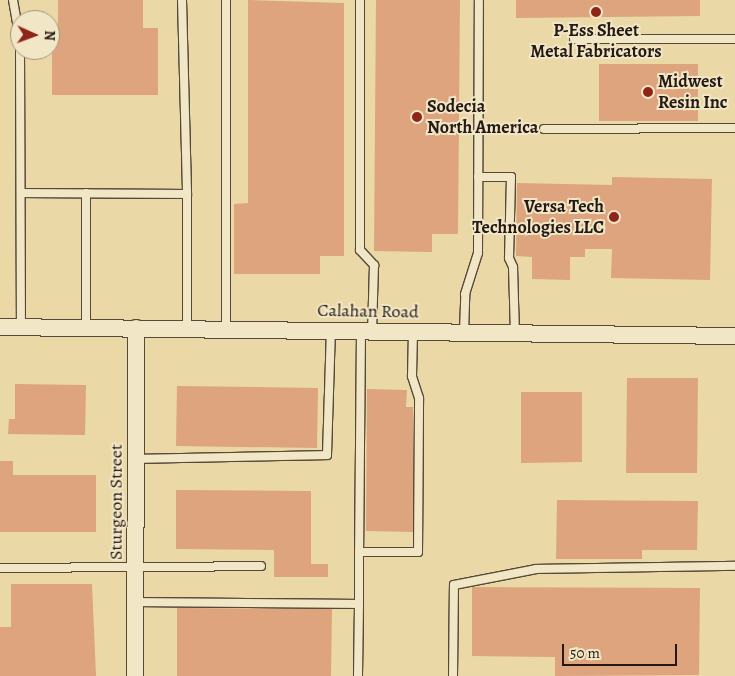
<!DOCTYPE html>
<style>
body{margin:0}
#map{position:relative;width:735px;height:676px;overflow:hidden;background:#ead8a6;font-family:Alegreya,serif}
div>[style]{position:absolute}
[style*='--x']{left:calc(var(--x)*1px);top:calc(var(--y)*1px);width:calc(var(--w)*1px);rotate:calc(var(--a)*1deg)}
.building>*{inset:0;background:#dda47d}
.roads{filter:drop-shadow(1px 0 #564938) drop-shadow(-1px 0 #564938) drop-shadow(0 1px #564938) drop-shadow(0 -1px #564938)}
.service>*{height:8px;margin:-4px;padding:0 4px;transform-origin:4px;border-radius:4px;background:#f1e6c5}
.minor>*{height:16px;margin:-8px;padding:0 8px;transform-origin:8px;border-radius:8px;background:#f1e6c5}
.dots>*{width:14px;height:14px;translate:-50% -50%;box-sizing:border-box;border:2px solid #f1e6c5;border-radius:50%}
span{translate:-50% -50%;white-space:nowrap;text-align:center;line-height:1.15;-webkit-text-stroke:4px #f1e6c5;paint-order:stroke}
.poi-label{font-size:18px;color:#241914;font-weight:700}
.left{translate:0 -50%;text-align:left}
.right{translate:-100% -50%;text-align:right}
.street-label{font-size:18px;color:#241914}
.north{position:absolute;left:10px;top:10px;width:50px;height:50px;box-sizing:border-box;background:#f1e6c5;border:1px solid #9f947e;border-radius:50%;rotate:92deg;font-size:14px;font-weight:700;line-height:20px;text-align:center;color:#241914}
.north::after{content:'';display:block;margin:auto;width:18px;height:22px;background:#8f2418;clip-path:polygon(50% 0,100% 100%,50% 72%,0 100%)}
.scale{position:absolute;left:562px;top:644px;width:115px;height:22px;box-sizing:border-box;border:2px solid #241914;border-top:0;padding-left:6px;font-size:15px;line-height:18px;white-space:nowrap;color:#241914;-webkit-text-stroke:4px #f1e6c5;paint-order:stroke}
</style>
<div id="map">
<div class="building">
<div style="clip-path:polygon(58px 0,143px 0,143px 28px,158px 28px,158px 95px,52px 95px,52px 33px,58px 32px)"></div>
<div style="clip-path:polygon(248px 0,344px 3px,344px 256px,320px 256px,320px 274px,234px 274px,234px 204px,248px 203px)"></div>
<div style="clip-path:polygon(376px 0,460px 0,458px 234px,432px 234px,432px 252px,374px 251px)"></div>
<div style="clip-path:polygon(516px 0,700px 0,700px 16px,516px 18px)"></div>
<div style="clip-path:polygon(599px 64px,698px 64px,698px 121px,599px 121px)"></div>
<div style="clip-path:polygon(612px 177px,712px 179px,710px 280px,611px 278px,612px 249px,585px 249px,585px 257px,570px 257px,570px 280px,532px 279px,532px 257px,516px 256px,517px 183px,612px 185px)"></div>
<div style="clip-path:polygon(627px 378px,698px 378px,697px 473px,626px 473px)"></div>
<div style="clip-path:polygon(15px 384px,86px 385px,85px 435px,8px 434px,9px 419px,15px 419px)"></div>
<div style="clip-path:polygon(177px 386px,318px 388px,317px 448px,176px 446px)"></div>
<div style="clip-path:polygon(367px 389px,407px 390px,406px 407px,413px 407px,413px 532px,366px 531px)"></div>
<div style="clip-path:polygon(521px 392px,582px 392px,582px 462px,521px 463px)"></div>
<div style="clip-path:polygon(0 461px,13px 461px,13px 475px,96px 475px,96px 532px,0 532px)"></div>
<div style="clip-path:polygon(176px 490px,311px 491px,311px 564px,328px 564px,328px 577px,274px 577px,274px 550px,176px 549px)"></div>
<div style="clip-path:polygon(557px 500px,698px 501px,697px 550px,642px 550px,642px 559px,556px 559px)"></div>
<div style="clip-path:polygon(11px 584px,92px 584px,96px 676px,0 676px,0 627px,11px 627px)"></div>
<div style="clip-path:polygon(472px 587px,700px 588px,699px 675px,555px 676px,555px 657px,472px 656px)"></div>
<div style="clip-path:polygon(177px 608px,332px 609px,331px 676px,177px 676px)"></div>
</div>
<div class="roads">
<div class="service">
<div style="--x:13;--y:0;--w:41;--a:80.1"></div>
<div style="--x:182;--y:0;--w:194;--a:88.5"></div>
<div style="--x:226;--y:0;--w:329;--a:90"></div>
<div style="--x:360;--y:0;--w:250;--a:90"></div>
<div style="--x:360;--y:250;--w:21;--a:47"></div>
<div style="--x:374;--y:265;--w:67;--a:91.7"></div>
<div style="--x:574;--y:39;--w:161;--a:0"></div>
<div style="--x:20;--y:50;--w:277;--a:89.8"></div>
<div style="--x:544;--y:129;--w:191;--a:-0.3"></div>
<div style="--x:478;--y:177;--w:33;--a:0"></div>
<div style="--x:511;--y:177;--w:81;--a:91.4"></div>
<div style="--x:509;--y:258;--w:10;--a:66"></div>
<div style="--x:513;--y:267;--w:67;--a:88.3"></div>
<div style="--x:21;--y:193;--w:166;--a:0.3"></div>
<div style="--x:187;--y:194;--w:135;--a:90"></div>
<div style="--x:86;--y:328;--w:135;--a:-90"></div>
<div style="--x:361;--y:331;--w:221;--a:90.5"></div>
<div style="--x:359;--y:552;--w:59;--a:0"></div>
<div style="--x:418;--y:552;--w:154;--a:-89.6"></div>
<div style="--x:419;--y:398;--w:23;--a:-108"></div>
<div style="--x:412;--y:376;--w:44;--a:-88.7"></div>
<div style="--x:464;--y:332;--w:38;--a:-88"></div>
<div style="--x:465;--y:294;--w:43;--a:-72.4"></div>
<div style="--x:478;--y:253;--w:253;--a:-89.8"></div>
<div style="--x:136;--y:459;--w:191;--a:-1.2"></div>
<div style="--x:327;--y:455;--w:124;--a:-88.2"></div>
<div style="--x:0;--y:568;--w:261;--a:-0.4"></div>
<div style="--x:136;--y:602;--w:223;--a:0.5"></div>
<div style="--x:359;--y:604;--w:72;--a:90.8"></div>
<div style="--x:359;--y:604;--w:52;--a:-90"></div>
<div style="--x:453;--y:676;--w:91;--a:-89.4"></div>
<div style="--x:454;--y:585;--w:84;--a:-11"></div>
<div style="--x:536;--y:569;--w:199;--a:-0.9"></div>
</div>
<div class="minor">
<div style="--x:0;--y:327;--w:735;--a:0.7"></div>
<div style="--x:135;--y:676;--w:348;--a:-89.8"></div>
</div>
</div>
<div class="dots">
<div style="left:596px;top:12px;background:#8f2418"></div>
<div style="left:648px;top:92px;background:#8f2418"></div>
<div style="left:417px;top:117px;background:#8f2418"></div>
<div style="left:614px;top:217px;background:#8f2418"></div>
</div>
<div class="poi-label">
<span style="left:596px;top:41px">P-Ess Sheet<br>Metal Fabricators</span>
<span class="left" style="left:658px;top:92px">Midwest<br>Resin Inc</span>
<span class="left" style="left:427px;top:117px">Sodecia<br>North America</span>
<span class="right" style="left:604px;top:217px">Versa Tech<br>Technologies LLC</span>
</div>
<div class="street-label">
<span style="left:368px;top:311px;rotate:1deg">Calahan Road</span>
<span style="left:116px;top:502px;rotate:-90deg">Sturgeon Street</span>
</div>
<div class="north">N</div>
<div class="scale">50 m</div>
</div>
